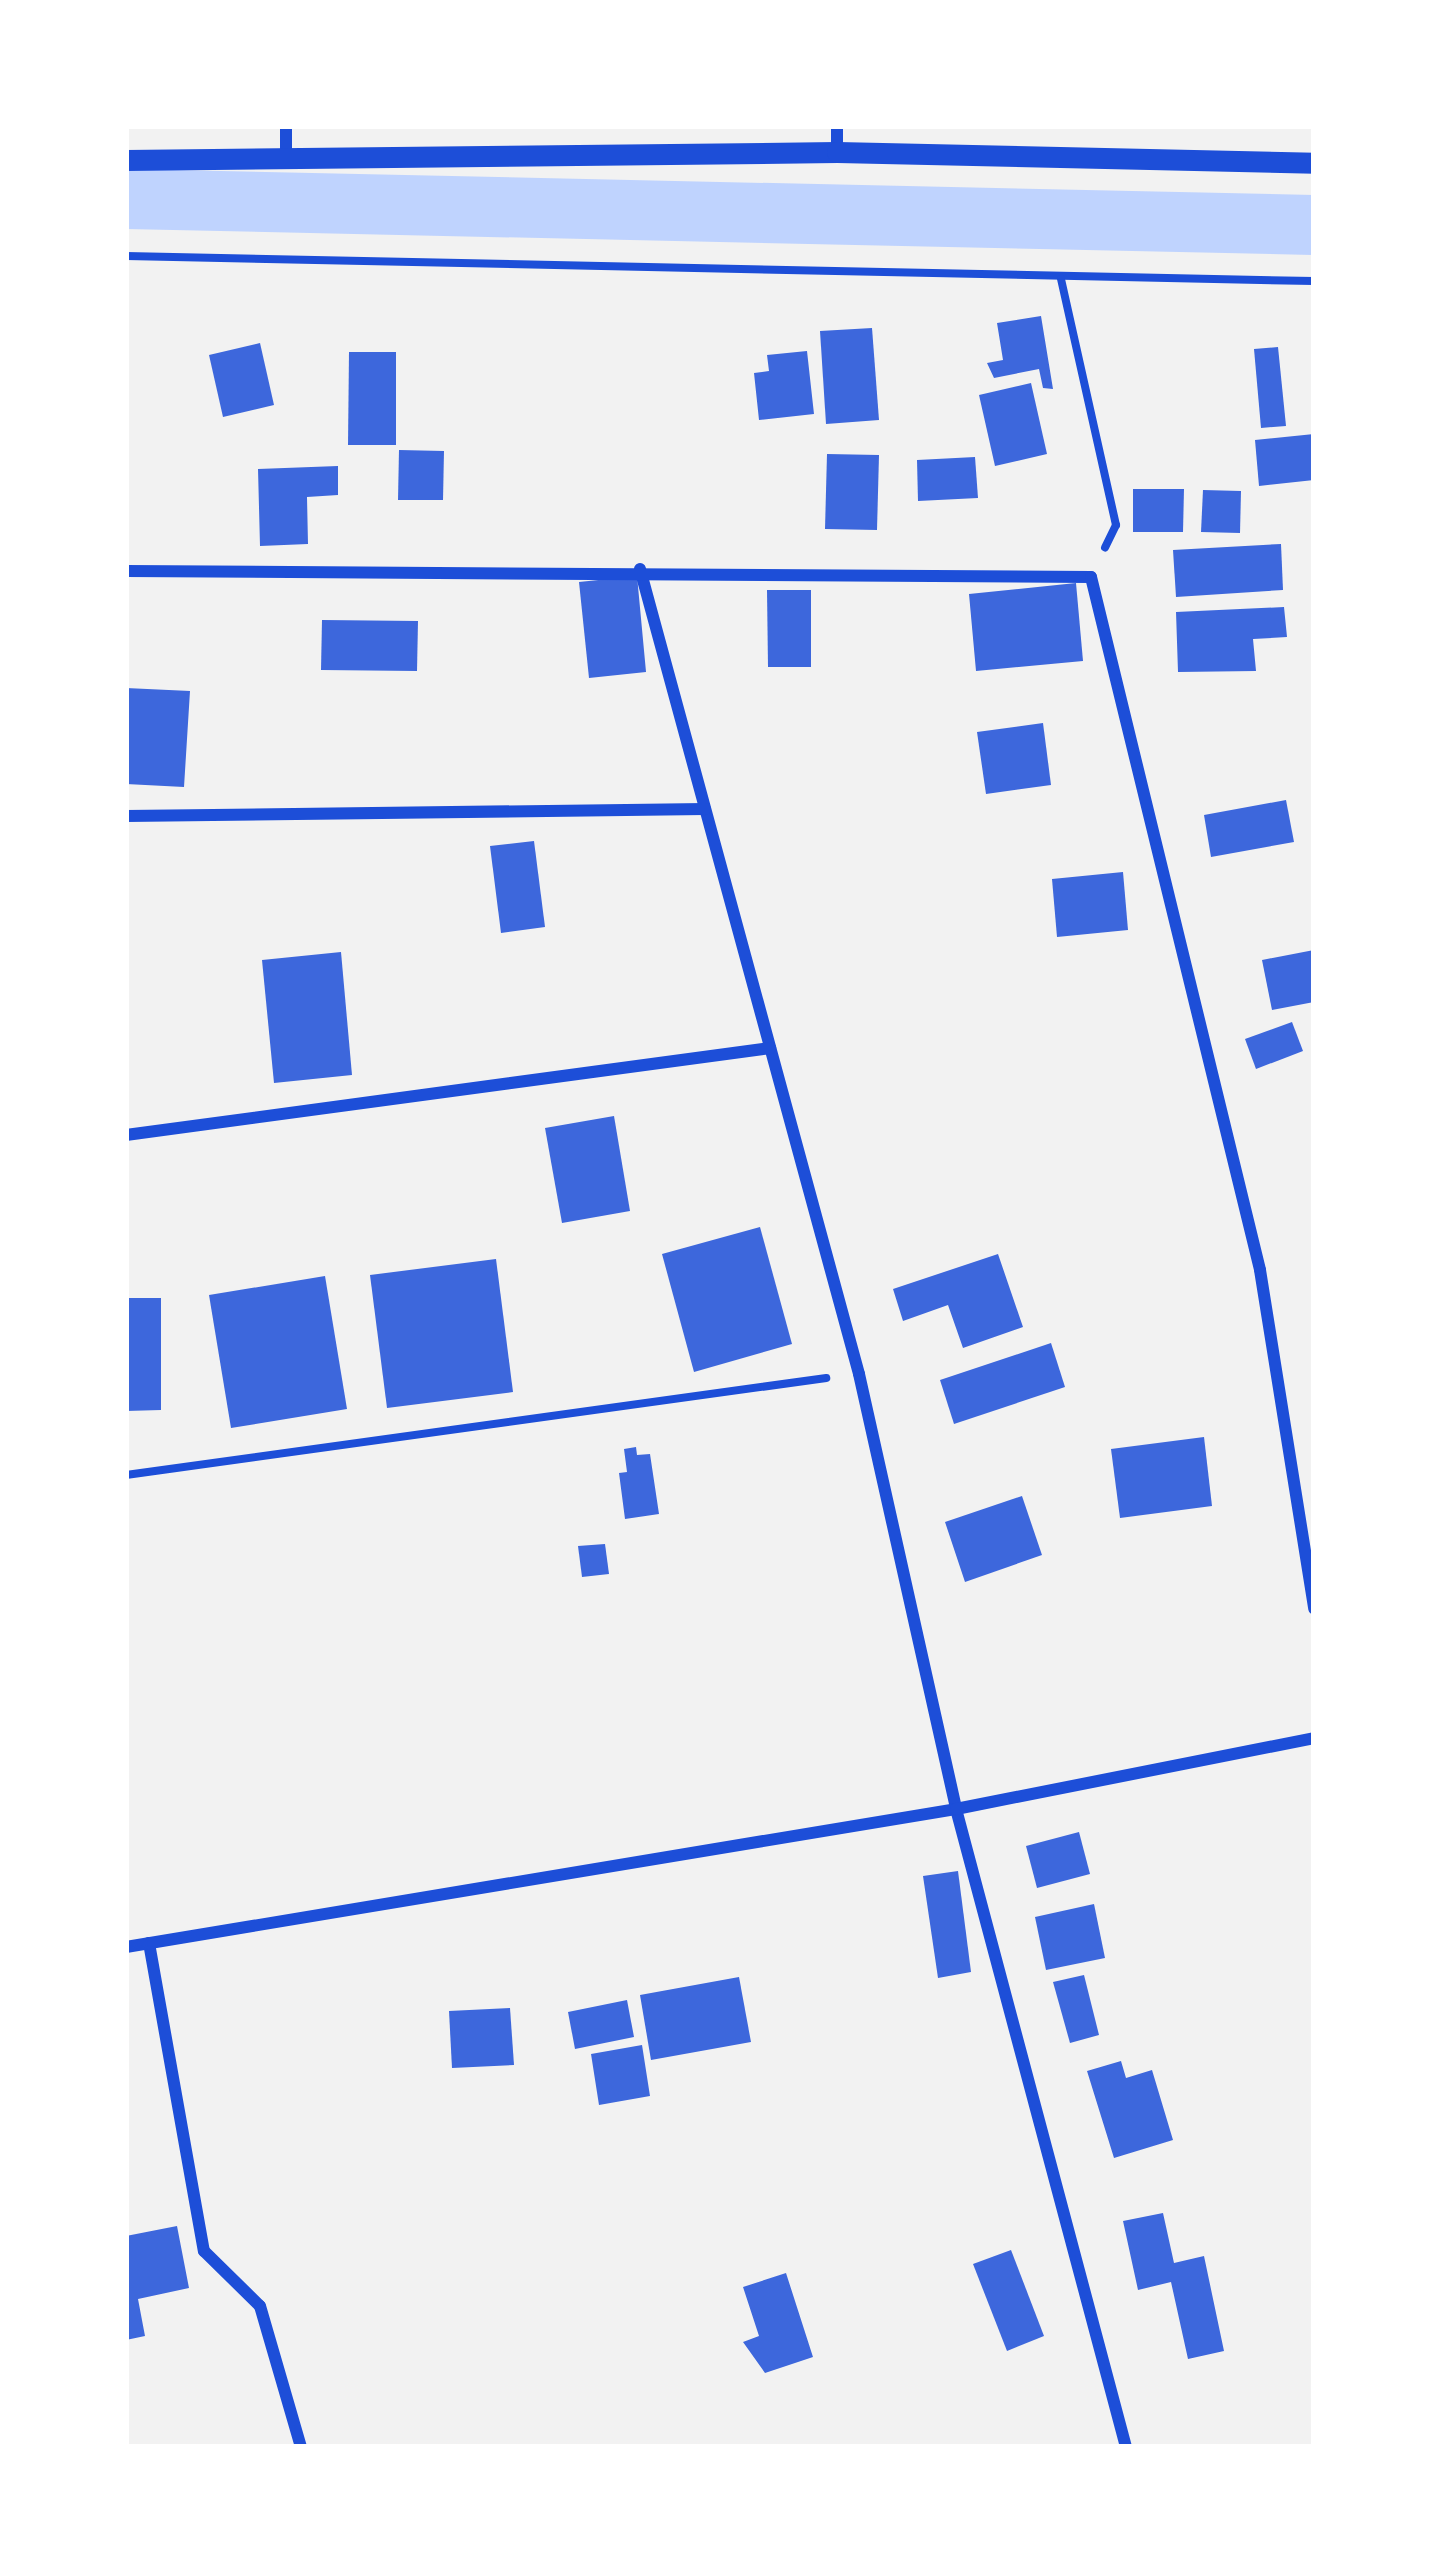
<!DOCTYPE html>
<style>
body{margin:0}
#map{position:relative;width:1440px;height:2573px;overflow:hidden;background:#f2f2f2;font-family:"Golos Text",sans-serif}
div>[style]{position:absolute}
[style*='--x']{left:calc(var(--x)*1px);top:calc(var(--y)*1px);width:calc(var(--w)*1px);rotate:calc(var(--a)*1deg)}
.canal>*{height:60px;margin:-30px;padding:0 30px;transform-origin:30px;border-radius:30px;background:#bfd3fe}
.building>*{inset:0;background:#3d67dc}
.path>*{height:8px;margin:-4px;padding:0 4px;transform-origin:4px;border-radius:4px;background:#1d4ed8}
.minor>*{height:12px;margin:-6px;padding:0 6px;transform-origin:6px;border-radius:6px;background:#1d4ed8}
.tertiary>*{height:21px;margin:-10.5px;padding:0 10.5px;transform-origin:10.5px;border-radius:10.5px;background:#1d4ed8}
span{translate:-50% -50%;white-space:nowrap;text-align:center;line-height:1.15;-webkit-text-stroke:10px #fff;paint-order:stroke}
.frame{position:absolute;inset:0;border:129px solid #fff;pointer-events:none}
</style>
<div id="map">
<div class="canal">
<div style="--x:126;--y:199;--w:1188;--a:1.25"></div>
</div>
<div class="building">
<div style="clip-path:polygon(1041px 316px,1053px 389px,1043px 388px,1039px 369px,994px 378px,987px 363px,1003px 360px,997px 323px)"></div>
<div style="clip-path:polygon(872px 328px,879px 420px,826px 424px,820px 331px)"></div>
<div style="clip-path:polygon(260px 343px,274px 405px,223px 417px,209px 355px)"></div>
<div style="clip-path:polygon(1278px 347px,1286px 426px,1261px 428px,1254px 349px)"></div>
<div style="clip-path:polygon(807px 351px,814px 414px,759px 420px,754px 373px,769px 371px,767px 355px)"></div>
<div style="clip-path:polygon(349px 352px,396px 352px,396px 445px,348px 445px)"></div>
<div style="clip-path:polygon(1031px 383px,1047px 454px,995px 466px,979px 395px)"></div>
<div style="clip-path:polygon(1314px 434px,1314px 480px,1259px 486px,1255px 440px)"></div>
<div style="clip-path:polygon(399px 450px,444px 451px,443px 500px,398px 500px)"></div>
<div style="clip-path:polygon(827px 454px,879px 455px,877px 530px,825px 529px)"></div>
<div style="clip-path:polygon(975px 457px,978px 498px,918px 501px,917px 460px)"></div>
<div style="clip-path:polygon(338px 466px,338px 495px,307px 497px,308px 544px,260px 546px,258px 469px)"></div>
<div style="clip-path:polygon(1133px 489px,1184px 489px,1183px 532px,1133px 532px)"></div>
<div style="clip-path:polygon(1203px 490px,1241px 491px,1240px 533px,1201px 532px)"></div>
<div style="clip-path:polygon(1281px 544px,1283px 590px,1176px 597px,1173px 550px)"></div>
<div style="clip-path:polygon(637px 576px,646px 672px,589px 678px,579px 582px)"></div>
<div style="clip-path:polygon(1076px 583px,1083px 661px,976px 671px,969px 594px)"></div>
<div style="clip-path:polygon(767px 590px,811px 590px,811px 667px,768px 667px)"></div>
<div style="clip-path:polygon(1284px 607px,1287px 637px,1253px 639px,1256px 671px,1178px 672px,1176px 612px)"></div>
<div style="clip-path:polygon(322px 620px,418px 621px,417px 671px,321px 670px)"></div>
<div style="clip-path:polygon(126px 688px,190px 691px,184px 787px,126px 784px)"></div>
<div style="clip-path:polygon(1043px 723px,1051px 785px,986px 794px,977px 732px)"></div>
<div style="clip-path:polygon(1286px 800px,1294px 842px,1211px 857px,1204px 815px)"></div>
<div style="clip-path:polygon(534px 841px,545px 927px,501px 933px,490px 846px)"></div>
<div style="clip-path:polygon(1123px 872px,1128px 930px,1057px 937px,1052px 879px)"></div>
<div style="clip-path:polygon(1314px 950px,1314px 1002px,1272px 1010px,1262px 960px)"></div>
<div style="clip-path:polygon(341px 952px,352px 1075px,274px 1083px,262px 960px)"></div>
<div style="clip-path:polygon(1292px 1022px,1303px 1051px,1256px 1069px,1245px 1039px)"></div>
<div style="clip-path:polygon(614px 1116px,630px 1211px,562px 1223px,545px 1128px)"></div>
<div style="clip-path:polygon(760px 1227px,792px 1344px,694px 1372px,662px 1254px)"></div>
<div style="clip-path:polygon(998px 1254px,1023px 1327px,963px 1348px,948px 1305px,903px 1321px,893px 1289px)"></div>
<div style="clip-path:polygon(496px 1259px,513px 1392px,387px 1408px,370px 1275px)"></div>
<div style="clip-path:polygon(325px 1276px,347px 1409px,231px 1428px,209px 1295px)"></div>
<div style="clip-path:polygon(126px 1298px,161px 1298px,161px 1410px,126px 1411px)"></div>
<div style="clip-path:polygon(1051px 1343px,1065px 1387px,954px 1424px,940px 1380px)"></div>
<div style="clip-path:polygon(1204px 1437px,1212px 1506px,1120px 1518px,1111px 1449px)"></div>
<div style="clip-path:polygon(636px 1447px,637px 1455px,650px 1454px,659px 1514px,625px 1519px,619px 1473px,627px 1472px,624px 1449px)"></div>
<div style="clip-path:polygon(1022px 1496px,1042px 1555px,965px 1582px,945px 1522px)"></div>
<div style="clip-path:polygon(605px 1544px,609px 1574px,582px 1577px,578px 1546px)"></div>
<div style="clip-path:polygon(1079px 1832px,1090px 1874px,1037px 1888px,1026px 1846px)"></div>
<div style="clip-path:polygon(958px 1871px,971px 1972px,938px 1978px,923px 1876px)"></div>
<div style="clip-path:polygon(1094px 1904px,1105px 1958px,1046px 1970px,1035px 1917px)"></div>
<div style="clip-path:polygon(1084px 1975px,1099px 2035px,1070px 2043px,1053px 1982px)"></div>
<div style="clip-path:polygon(739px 1977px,751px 2042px,651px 2060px,640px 1995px)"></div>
<div style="clip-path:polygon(627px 2000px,634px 2037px,575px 2049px,568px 2012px)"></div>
<div style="clip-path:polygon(510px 2008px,514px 2065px,452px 2068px,449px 2011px)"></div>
<div style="clip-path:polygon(642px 2045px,650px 2096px,599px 2105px,591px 2054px)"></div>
<div style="clip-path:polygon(1121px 2061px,1126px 2078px,1152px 2070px,1173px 2140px,1114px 2158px,1087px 2071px)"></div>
<div style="clip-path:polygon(1163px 2213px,1174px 2263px,1204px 2256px,1224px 2351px,1188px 2359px,1171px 2282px,1138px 2290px,1123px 2221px)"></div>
<div style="clip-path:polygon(177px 2226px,189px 2288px,138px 2299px,145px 2336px,126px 2340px,126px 2236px)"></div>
<div style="clip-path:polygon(1011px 2250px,1044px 2336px,1007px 2351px,973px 2264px)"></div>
<div style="clip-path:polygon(786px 2273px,813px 2357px,765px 2373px,743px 2342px,759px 2336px,743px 2287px)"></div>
</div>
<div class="path">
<div style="--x:126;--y:256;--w:1188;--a:1.21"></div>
<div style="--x:1061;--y:279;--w:252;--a:77.4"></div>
<div style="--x:1116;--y:525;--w:25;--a:116"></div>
<div style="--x:126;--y:1475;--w:707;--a:-7.89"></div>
</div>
<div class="minor">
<div style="--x:286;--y:126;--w:37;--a:90"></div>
<div style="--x:837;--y:152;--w:26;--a:-90"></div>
<div style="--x:640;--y:569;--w:834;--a:74.78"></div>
<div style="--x:859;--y:1374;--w:446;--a:77.4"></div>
<div style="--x:956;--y:1809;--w:660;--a:75.08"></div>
<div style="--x:126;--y:571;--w:965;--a:0.36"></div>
<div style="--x:1091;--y:577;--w:713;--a:76.29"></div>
<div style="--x:1260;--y:1270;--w:343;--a:80.9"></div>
<div style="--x:126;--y:816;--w:579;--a:-0.69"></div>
<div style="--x:126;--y:1135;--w:650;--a:-7.69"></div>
<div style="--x:149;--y:1943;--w:313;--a:79.9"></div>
<div style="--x:204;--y:2251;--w:78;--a:44.5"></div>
<div style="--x:260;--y:2306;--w:147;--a:73.8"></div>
<div style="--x:126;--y:1947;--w:841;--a:-9.44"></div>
<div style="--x:956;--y:1809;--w:365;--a:-11.2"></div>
</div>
<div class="tertiary">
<div style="--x:126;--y:160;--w:711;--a:-0.64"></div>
<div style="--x:837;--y:152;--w:477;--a:1.3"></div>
</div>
<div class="frame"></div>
</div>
